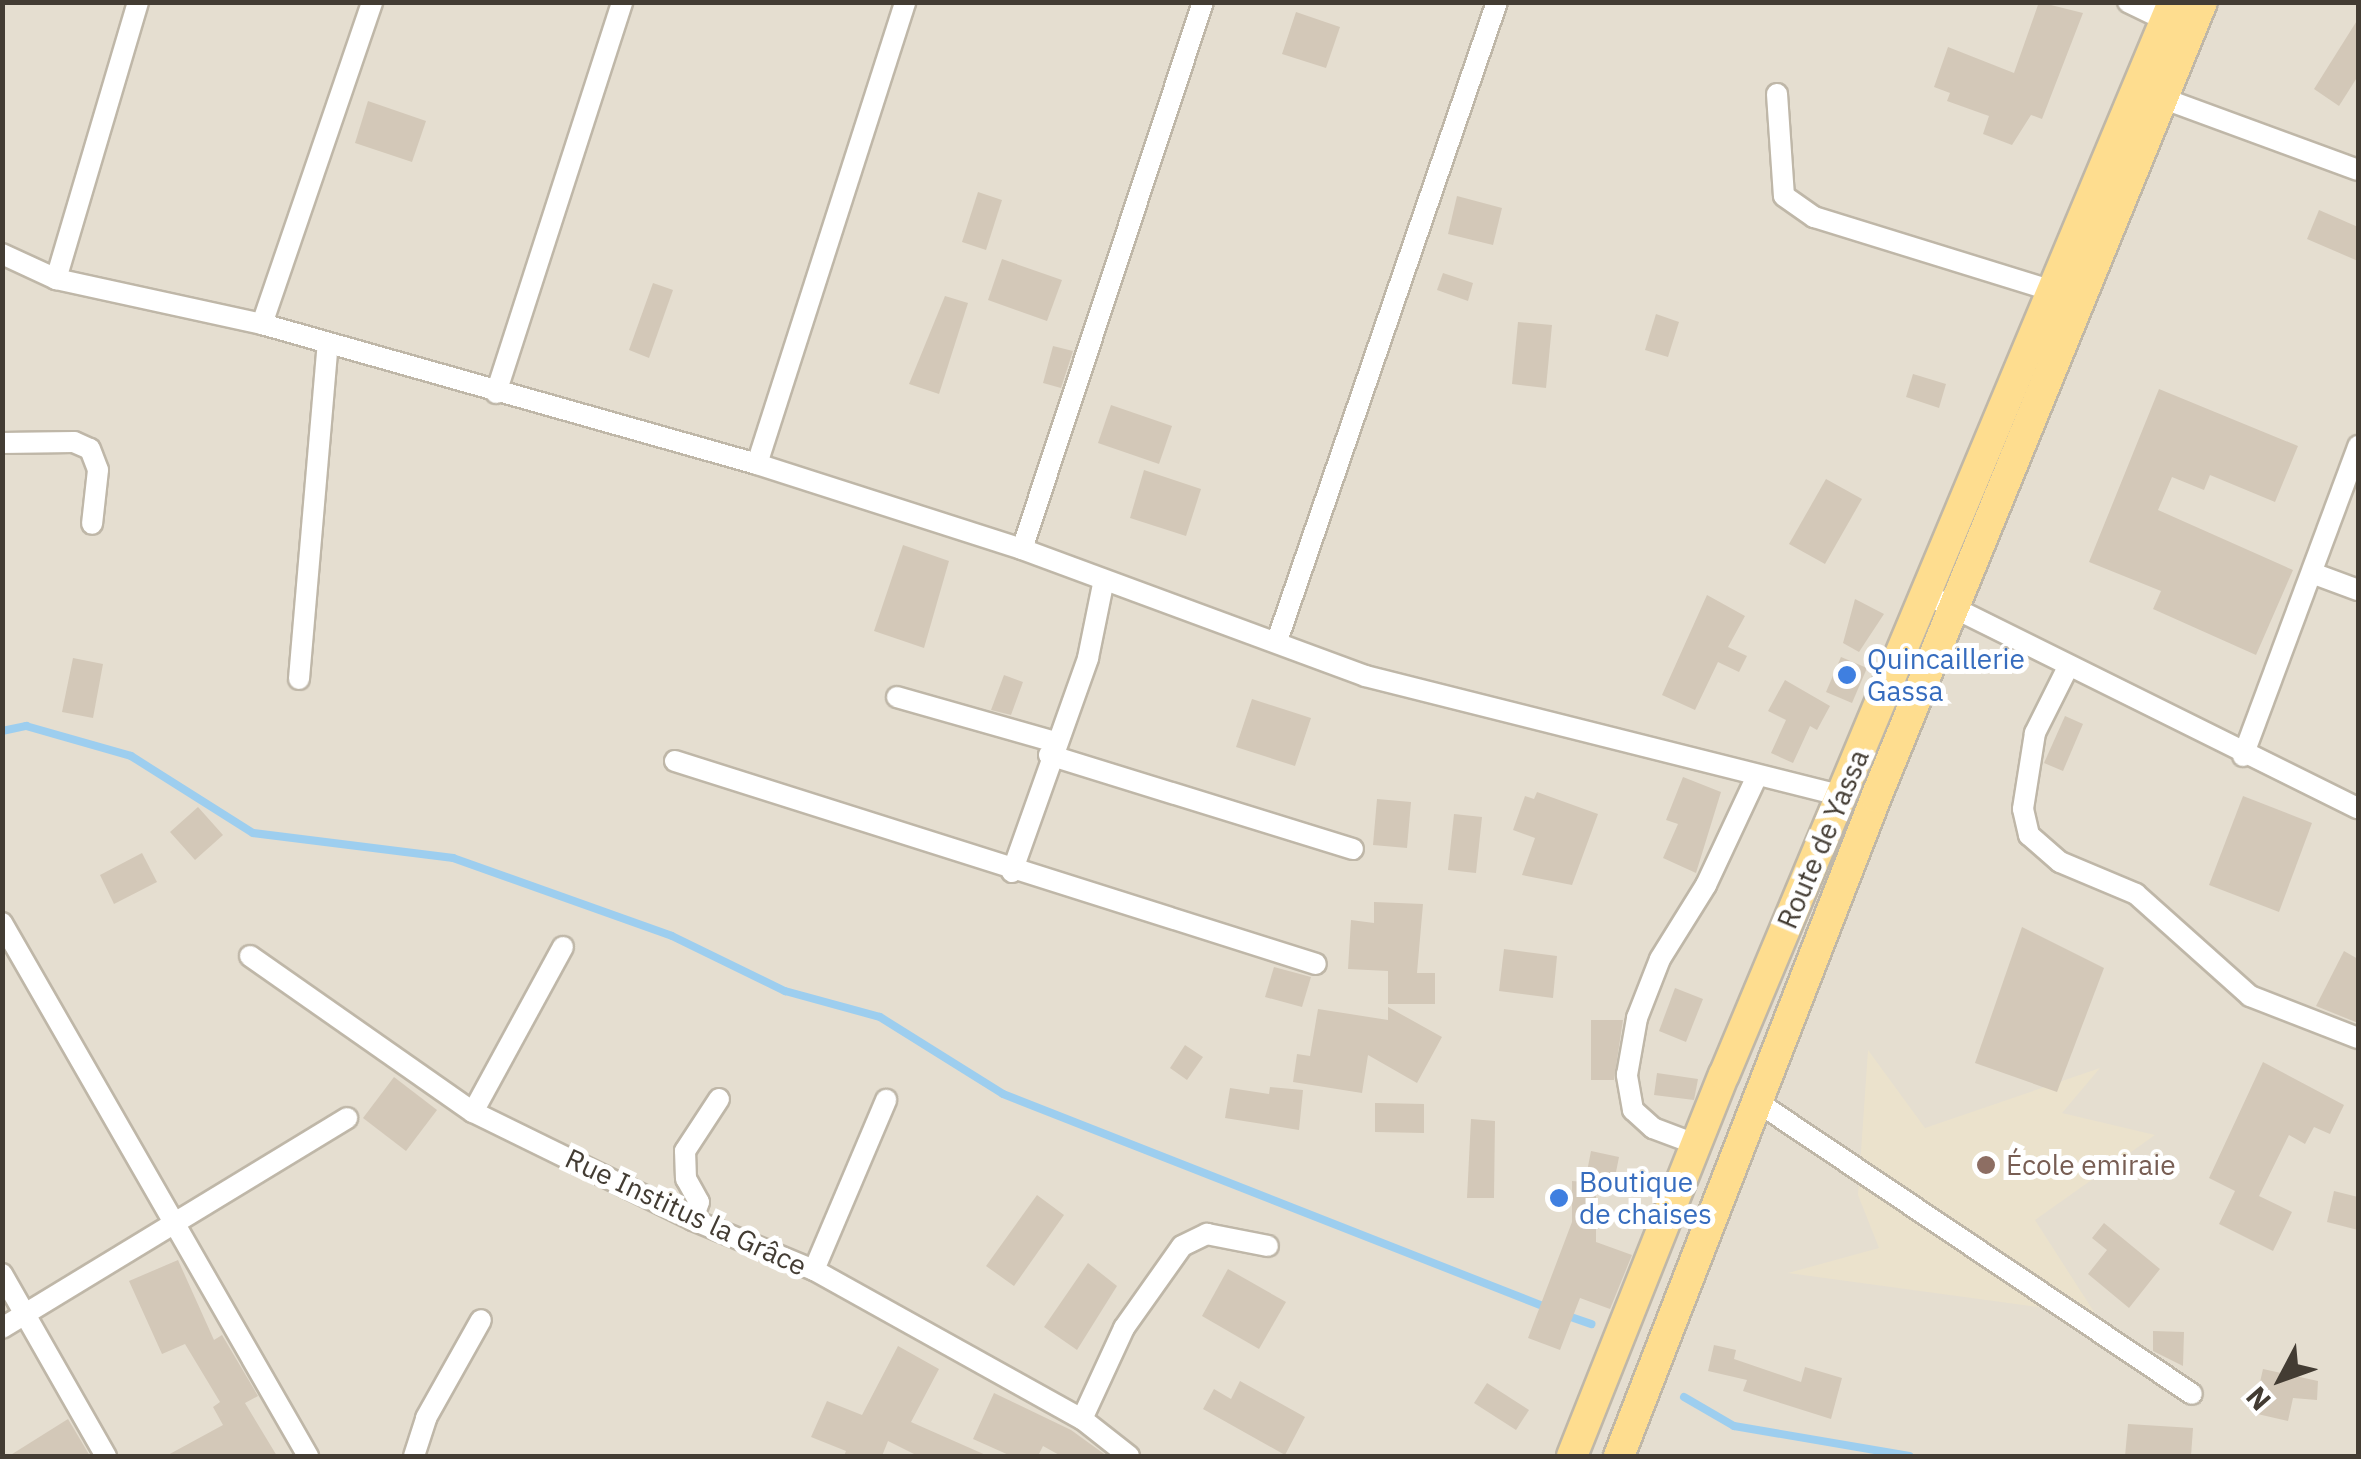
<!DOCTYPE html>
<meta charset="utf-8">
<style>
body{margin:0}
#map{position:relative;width:2361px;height:1459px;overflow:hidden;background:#f1ede2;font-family:"IBM Plex Sans",sans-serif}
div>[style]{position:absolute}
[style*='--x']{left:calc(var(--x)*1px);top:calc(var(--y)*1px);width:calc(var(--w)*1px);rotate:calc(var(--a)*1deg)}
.residential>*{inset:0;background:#e5ded0}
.education>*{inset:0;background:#ebe2cc}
.stream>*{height:8px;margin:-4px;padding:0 4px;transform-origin:4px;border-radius:4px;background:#9dceef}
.building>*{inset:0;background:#d3c8b8}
.roads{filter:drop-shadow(2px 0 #bfb7a8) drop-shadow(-2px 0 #bfb7a8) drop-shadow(0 2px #bfb7a8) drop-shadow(0 -2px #bfb7a8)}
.minor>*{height:20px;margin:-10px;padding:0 10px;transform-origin:10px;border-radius:10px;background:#fff}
.primary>*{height:30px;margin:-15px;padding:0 15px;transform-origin:15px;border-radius:15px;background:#fedd8f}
.dots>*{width:28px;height:28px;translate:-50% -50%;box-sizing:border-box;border:5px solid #fff;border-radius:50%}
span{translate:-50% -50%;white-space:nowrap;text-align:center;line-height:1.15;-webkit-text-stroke:10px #fff;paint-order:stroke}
.shop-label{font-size:28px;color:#366cbe}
.left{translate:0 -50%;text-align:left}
.street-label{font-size:28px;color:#433c33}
.education-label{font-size:28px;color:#785e54}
.frame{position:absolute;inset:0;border:5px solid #433c33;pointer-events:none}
.north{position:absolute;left:2231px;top:1329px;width:100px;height:100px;-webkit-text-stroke:8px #fff;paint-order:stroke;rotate:229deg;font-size:28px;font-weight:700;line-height:40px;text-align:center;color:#433c33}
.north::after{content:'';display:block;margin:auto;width:35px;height:45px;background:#433c33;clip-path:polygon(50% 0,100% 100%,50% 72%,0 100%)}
</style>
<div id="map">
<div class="residential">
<div style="clip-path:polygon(3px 3px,2358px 3px,2358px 1456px,3px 1456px)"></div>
</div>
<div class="education">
<div style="clip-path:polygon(1868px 1050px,1925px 1128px,2100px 1068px,2062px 1113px,2155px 1135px,2035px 1220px,2096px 1315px,1788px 1273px,1879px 1248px,1858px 1195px)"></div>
</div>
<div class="stream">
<div style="--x:2;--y:731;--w:25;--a:-12"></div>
<div style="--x:26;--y:726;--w:109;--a:15.9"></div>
<div style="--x:131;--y:756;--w:144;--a:32.3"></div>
<div style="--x:253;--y:833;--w:202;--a:7.1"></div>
<div style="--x:453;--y:858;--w:232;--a:19.6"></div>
<div style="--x:672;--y:936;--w:126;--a:26"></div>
<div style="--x:785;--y:991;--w:98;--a:15.3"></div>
<div style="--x:880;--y:1017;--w:145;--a:32"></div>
<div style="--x:1003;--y:1094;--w:586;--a:21.44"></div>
<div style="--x:1565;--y:1315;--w:28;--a:19"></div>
<div style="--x:1684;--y:1397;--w:58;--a:30.1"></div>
<div style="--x:1734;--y:1426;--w:178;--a:9.7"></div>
</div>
<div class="building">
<div style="clip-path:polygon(2039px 2px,2083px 13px,2042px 119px,2031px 115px,2012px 145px,1983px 134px,1989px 116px,1947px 101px,1950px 93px,1934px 87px,1948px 47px,2014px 73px)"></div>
<div style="clip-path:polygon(1296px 12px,1340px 27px,1326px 68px,1282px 54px)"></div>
<div style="clip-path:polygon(2358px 19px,2358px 76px,2339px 106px,2314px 89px)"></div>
<div style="clip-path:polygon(368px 101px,426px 121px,412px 162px,355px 143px)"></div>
<div style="clip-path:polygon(978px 192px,1002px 200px,986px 250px,962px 242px)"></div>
<div style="clip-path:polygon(1457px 196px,1502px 208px,1493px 245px,1448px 234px)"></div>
<div style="clip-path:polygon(2319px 210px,2358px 227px,2358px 261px,2307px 239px)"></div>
<div style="clip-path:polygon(1002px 259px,1062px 280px,1047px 321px,988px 300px)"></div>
<div style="clip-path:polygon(1443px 273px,1473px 283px,1468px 301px,1437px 290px)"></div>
<div style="clip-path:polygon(653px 283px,673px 290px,649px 358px,629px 350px)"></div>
<div style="clip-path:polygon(945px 296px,968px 303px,939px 394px,909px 384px)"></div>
<div style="clip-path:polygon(1656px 314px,1679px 322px,1668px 357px,1645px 350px)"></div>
<div style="clip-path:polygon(1518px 322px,1552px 325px,1546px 388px,1512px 384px)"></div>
<div style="clip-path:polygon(1053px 346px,1073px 351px,1061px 388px,1043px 383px)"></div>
<div style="clip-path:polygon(1913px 374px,1946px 384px,1939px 408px,1906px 397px)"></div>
<div style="clip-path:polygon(2159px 389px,2298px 446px,2275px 502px,2210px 475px,2204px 490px,2172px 477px,2158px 510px,2293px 570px,2256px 655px,2153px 609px,2161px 591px,2089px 562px)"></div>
<div style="clip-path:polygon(1111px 405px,1172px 426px,1159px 464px,1098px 443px)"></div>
<div style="clip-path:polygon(1144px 470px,1201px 489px,1186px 536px,1130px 518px)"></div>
<div style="clip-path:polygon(1826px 479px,1862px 499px,1825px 564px,1789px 544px)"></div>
<div style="clip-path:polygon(903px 545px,949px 561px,924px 648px,874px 631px)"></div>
<div style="clip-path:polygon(1707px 595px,1745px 616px,1728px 647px,1747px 656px,1739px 672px,1718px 662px,1695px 710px,1662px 695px)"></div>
<div style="clip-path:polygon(1855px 599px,1884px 614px,1859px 652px,1843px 643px)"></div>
<div style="clip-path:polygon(1841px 657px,1867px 668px,1852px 703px,1826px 692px)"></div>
<div style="clip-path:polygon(73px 658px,103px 664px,93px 718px,62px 712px)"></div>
<div style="clip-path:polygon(1004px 675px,1023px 682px,1011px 715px,991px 710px)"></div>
<div style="clip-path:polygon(1785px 680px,1830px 706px,1817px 730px,1810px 726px,1793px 763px,1771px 753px,1786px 720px,1768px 711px)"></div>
<div style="clip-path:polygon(1252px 699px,1311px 718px,1295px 766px,1236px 747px)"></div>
<div style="clip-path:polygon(2065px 716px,2083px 724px,2063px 771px,2044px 763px)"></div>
<div style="clip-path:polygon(1683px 777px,1721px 792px,1696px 873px,1663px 858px,1678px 824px,1666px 820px)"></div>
<div style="clip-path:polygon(1537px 792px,1598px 814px,1572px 885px,1522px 875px,1535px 838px,1513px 830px,1525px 796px,1534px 799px)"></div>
<div style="clip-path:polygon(2243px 796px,2312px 823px,2279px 912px,2209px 885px)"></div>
<div style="clip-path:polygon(1377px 799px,1411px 802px,1407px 848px,1373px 845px)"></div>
<div style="clip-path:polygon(198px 807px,223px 835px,195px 860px,170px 832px)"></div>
<div style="clip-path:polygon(1454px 814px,1482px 817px,1476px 873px,1448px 870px)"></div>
<div style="clip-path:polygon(142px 853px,157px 882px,114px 904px,100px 875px)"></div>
<div style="clip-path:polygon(1374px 902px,1423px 904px,1417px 973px,1435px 973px,1435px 1004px,1388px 1004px,1388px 971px,1348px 969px,1351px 920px,1374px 923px)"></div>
<div style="clip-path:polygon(2022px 927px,2104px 968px,2057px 1092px,1975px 1063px)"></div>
<div style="clip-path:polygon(1504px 949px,1557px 956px,1553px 998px,1499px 991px)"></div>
<div style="clip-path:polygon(2344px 951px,2358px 959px,2358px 1023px,2316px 1006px)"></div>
<div style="clip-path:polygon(1274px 967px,1311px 977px,1302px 1007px,1265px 997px)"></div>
<div style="clip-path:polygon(1675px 988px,1703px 999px,1686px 1042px,1659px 1031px)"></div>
<div style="clip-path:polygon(1388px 1007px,1442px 1037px,1417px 1083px,1368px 1055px,1362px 1093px,1293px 1082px,1297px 1054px,1310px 1056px,1318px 1009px,1388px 1020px)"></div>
<div style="clip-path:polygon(1591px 1020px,1623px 1020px,1614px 1080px,1591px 1080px)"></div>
<div style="clip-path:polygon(1185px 1045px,1203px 1057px,1187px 1080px,1170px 1068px)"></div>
<div style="clip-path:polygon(2263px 1062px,2344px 1105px,2330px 1134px,2314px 1127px,2305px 1144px,2289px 1135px,2259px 1196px,2292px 1212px,2273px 1251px,2219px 1224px,2235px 1191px,2209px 1178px)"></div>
<div style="clip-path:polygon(1657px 1073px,1698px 1079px,1694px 1100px,1654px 1095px)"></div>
<div style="clip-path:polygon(394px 1077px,437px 1110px,406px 1151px,363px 1118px)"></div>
<div style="clip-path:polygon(1270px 1087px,1303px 1090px,1299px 1130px,1225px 1118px,1230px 1088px,1269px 1094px)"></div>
<div style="clip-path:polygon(1375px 1103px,1424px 1104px,1424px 1133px,1375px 1132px)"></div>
<div style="clip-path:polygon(1471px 1119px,1495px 1121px,1494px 1198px,1467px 1198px)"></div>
<div style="clip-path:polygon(1591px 1151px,1619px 1157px,1613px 1187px,1596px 1185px,1596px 1242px,1632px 1255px,1610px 1309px,1580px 1298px,1560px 1350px,1528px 1338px,1572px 1222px,1572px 1181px,1585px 1182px)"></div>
<div style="clip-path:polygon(2334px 1191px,2358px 1197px,2358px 1230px,2327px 1222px)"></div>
<div style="clip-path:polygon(1037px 1195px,1064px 1215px,1014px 1286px,986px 1266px)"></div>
<div style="clip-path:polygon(2104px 1223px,2160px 1269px,2129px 1308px,2088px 1274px,2107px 1250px,2092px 1238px)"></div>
<div style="clip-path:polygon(178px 1260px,214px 1340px,222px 1335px,258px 1396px,245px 1403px,277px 1456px,166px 1456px,223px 1425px,213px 1407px,220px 1402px,185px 1344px,162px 1354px,129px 1281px)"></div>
<div style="clip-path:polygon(1088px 1263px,1117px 1286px,1077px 1350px,1044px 1327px)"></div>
<div style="clip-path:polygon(1228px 1269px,1286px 1302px,1259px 1349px,1202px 1316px)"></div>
<div style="clip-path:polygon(2153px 1331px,2184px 1332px,2183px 1366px,2153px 1351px)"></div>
<div style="clip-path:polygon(1714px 1345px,1736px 1350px,1734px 1359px,1801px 1382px,1805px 1367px,1842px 1378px,1831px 1419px,1743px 1391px,1747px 1380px,1708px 1371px)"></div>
<div style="clip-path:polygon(898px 1346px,939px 1369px,911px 1422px,988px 1456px,918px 1456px,888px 1441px,882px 1456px,844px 1456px,846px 1451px,811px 1437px,827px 1401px,862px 1415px)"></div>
<div style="clip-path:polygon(2263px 1369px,2318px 1381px,2317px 1400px,2293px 1398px,2288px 1421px,2253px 1413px)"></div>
<div style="clip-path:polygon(1240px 1381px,1305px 1417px,1285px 1455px,1203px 1409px,1214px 1389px,1231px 1399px)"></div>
<div style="clip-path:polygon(1487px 1383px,1529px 1410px,1516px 1430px,1474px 1403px)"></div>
<div style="clip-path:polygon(994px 1393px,1071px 1430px,1107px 1456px,1061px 1456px,1043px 1446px,1038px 1456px,1011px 1456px,973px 1439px)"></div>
<div style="clip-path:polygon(68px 1419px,90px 1456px,9px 1456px)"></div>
<div style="clip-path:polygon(2128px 1424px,2193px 1428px,2191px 1456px,2125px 1456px)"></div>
</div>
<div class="roads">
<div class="minor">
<div style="--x:2128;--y:2;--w:41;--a:25.9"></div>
<div style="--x:1777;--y:94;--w:102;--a:86.1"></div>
<div style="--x:1784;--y:196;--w:37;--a:35"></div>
<div style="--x:1814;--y:217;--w:253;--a:17.2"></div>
<div style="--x:2154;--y:95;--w:217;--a:20.2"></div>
<div style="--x:2;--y:254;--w:60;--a:24.8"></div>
<div style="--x:56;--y:279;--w:211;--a:12.3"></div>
<div style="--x:262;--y:324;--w:514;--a:15.79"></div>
<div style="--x:757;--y:464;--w:278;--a:17.8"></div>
<div style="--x:1022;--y:549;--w:366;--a:20.3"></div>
<div style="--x:1365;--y:676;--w:491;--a:14.1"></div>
<div style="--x:56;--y:279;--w:289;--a:-73.5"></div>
<div style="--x:262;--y:324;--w:340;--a:-71.1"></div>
<div style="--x:496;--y:393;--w:411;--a:-72.1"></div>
<div style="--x:2;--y:443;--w:72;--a:-0.8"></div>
<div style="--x:74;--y:442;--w:17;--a:24"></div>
<div style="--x:90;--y:449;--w:22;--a:69"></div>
<div style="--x:98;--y:470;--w:54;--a:96.3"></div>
<div style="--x:757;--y:464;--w:485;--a:-72.2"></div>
<div style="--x:1022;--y:549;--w:576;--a:-71.69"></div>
<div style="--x:2312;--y:573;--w:49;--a:20.3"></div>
<div style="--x:1926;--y:594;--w:482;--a:26.4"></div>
<div style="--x:1277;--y:641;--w:676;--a:-71"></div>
<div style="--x:2067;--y:669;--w:72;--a:116.6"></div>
<div style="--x:2035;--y:733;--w:77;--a:99"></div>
<div style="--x:2023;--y:809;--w:27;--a:77"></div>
<div style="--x:2029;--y:835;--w:41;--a:41.1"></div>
<div style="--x:2060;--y:862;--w:82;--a:22.8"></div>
<div style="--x:2136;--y:894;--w:153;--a:41.8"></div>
<div style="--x:2250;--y:996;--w:116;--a:21.3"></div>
<div style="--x:299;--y:679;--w:336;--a:-85.1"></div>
<div style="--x:897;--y:697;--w:164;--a:15.9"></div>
<div style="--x:1049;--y:755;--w:318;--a:17.2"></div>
<div style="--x:2243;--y:756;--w:331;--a:-69.6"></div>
<div style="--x:675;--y:761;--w:672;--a:17.57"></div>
<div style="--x:1012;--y:872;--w:227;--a:-70.4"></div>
<div style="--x:1088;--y:658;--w:76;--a:-78.5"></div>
<div style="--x:2;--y:923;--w:615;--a:60.14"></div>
<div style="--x:250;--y:956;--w:272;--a:35"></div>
<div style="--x:473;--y:1112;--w:245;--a:26.1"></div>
<div style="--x:693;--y:1220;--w:131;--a:22.5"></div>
<div style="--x:814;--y:1270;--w:307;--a:29.1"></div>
<div style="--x:1082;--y:1419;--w:60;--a:38.2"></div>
<div style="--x:1756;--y:1101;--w:525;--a:33.9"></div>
<div style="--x:473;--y:1112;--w:188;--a:-61.4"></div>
<div style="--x:1698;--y:1145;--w:48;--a:-159.3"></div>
<div style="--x:1653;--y:1128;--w:27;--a:-138"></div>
<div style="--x:1633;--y:1110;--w:36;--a:-100"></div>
<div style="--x:1627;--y:1075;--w:58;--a:-80"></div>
<div style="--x:1637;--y:1018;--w:63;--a:-68.7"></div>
<div style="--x:1660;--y:959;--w:87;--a:-58.1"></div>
<div style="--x:1706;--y:885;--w:120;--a:-64.9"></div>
<div style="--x:693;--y:1220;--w:19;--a:-72"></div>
<div style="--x:699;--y:1202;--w:26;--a:-119"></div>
<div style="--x:686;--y:1179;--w:28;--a:-92"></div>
<div style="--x:685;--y:1151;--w:62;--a:-56.8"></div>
<div style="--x:814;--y:1270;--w:185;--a:-67"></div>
<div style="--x:2;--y:1274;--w:210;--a:60.3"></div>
<div style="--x:2;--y:1328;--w:404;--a:-31.3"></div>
<div style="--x:1082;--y:1419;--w:100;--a:-65.2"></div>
<div style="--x:1124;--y:1328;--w:100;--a:-54.7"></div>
<div style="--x:1182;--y:1246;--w:28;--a:-26"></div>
<div style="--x:1207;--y:1234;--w:62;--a:11.1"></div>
<div style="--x:414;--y:1456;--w:40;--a:-72"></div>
<div style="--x:426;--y:1418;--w:112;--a:-60.7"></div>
</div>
<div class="primary">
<div style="--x:1572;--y:1456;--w:410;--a:-68.3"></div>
<div style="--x:1724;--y:1075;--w:1163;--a:-67.29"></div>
<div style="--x:1619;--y:1456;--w:707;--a:-68.69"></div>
<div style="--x:1876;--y:797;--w:859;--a:-67.7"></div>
</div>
</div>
<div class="dots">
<div style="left:1847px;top:675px;background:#3f7fe0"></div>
<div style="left:1986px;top:1165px;background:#8d6e63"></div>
<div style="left:1559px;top:1198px;background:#3f7fe0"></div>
</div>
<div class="shop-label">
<span class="left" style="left:1867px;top:675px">Quincaillerie<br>Gassa</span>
<span class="left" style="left:1579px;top:1198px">Boutique<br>de chaises</span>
</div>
<div class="street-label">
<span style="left:1823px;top:839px;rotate:-67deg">Route de Yassa</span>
<span style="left:686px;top:1212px;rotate:25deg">Rue Institus la Grâce</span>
</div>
<div class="education-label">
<span class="left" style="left:2006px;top:1165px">École emiraie</span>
</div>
<div class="frame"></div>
<div class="north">N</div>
</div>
